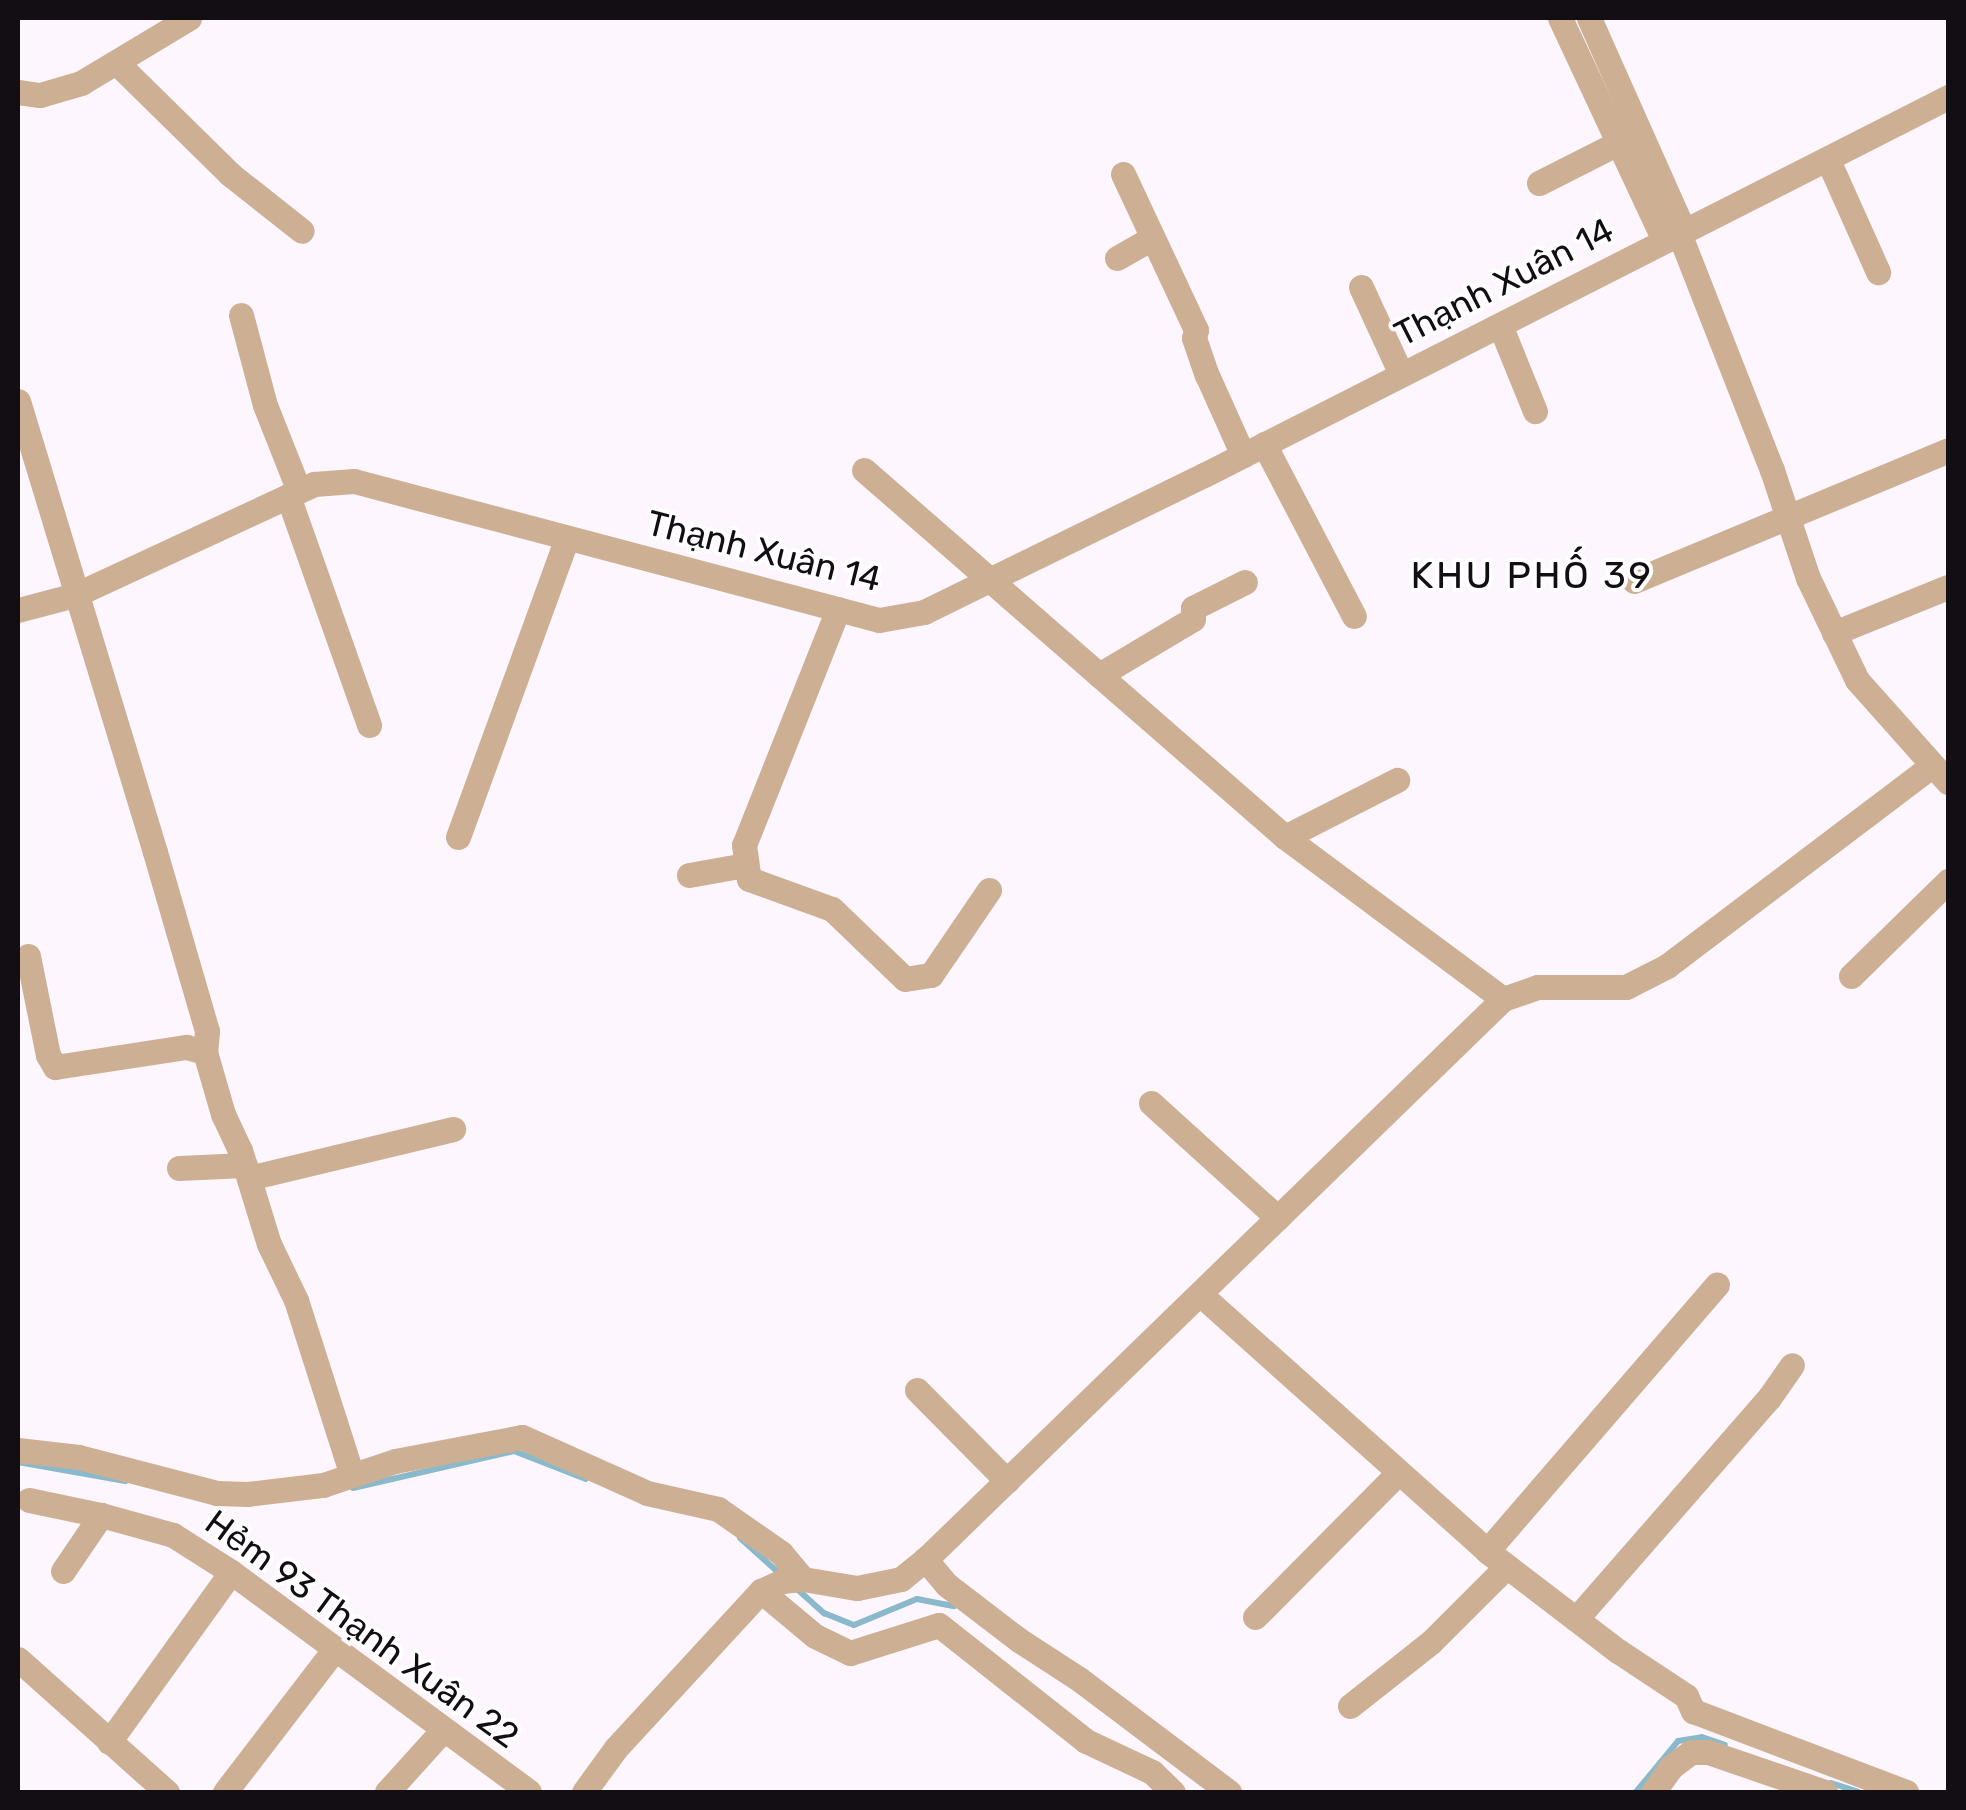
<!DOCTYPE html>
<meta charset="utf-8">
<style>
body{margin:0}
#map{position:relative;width:1966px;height:1810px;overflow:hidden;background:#fef6ff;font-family:Rubik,sans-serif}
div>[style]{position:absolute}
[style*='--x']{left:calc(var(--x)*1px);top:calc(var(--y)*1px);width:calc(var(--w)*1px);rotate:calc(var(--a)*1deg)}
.stream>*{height:6px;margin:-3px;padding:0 3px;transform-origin:3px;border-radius:3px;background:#89b9cb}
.minor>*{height:25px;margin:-12.5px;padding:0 12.5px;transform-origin:12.5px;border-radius:12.5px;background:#cdb093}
span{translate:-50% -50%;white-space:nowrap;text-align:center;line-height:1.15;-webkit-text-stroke:8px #fff;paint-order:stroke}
.street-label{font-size:35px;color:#130e13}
.neighbourhood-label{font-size:38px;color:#130e13;letter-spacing:2.5px}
.frame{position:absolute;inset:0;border:20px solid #130e13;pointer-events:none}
</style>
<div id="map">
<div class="stream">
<div style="--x:18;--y:1462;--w:109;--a:10.1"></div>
<div style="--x:353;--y:1488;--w:165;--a:-12.9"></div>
<div style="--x:514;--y:1451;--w:77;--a:21.3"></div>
<div style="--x:740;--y:1538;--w:52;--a:41.9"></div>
<div style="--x:796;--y:1588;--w:38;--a:42"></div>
<div style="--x:824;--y:1613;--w:32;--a:22"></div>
<div style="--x:854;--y:1625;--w:68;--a:-22.4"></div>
<div style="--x:917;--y:1599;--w:38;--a:11"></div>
<div style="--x:1831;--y:1783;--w:28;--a:18"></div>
<div style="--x:1636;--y:1792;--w:66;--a:-50.5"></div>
<div style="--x:1678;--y:1741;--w:24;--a:-9"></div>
<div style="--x:1702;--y:1737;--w:24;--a:19"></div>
</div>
<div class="minor">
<div style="--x:1560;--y:18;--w:245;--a:64.9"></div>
<div style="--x:1589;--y:18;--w:233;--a:66"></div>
<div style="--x:118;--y:64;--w:158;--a:44.5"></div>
<div style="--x:231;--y:175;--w:90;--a:38.3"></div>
<div style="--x:18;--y:92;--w:22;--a:8"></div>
<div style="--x:40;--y:95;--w:43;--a:-16.3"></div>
<div style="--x:81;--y:83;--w:126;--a:-31"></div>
<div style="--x:1828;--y:160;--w:123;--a:65.9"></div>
<div style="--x:1123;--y:174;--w:172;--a:64.9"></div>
<div style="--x:1196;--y:330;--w:8;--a:104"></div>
<div style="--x:1194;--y:338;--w:39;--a:71"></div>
<div style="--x:1207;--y:375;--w:88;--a:65.8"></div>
<div style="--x:1539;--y:183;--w:89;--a:-26.9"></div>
<div style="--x:1679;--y:233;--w:255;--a:68.6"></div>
<div style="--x:1772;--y:470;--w:114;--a:71.6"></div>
<div style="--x:1808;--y:578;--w:113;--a:64.3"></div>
<div style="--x:1857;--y:680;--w:137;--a:48.3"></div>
<div style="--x:1117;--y:258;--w:40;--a:-29.7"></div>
<div style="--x:1361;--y:287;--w:96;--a:65.3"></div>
<div style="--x:241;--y:315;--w:93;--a:75.1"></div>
<div style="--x:265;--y:405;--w:92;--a:68.4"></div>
<div style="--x:1500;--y:325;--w:93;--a:67.9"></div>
<div style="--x:18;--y:401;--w:471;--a:73.1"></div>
<div style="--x:155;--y:852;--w:186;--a:73.8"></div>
<div style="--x:207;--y:1031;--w:21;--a:95"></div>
<div style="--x:205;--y:1052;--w:65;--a:73.8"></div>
<div style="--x:223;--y:1114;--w:40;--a:65"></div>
<div style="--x:240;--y:1150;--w:98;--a:72.9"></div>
<div style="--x:269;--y:1244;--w:62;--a:64.3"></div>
<div style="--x:296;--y:1300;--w:184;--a:72.3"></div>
<div style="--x:1264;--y:444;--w:194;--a:62.4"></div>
<div style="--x:864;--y:470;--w:559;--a:41.08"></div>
<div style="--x:1285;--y:837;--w:272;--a:36.6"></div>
<div style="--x:288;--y:496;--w:243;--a:70.5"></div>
<div style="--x:1634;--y:581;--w:340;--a:-22.6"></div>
<div style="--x:838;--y:609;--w:254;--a:111.7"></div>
<div style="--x:744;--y:845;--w:34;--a:82"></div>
<div style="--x:749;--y:879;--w:88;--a:19.9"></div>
<div style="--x:832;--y:909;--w:101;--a:43.8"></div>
<div style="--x:905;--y:979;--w:26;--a:-9"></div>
<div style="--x:931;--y:975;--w:103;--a:-55.7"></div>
<div style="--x:18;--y:610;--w:59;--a:-14.7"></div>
<div style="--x:75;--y:595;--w:264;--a:-24.9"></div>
<div style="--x:314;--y:484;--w:40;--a:-4.3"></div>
<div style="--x:354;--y:481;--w:543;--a:14.83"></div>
<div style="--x:879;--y:620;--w:46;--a:-10.1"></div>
<div style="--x:924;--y:612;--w:312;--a:-26.1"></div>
<div style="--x:1204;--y:475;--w:835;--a:-26.93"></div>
<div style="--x:1834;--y:633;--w:123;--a:-22"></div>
<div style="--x:1099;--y:675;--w:109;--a:-30.8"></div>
<div style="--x:1193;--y:619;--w:11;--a:-90"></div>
<div style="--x:1193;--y:608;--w:58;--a:-26.6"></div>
<div style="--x:458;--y:837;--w:318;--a:-70"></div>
<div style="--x:1285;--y:837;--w:126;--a:-27"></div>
<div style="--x:689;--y:875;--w:57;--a:-10.1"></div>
<div style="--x:28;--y:956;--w:101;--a:78.6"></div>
<div style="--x:48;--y:1055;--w:14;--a:60"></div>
<div style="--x:55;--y:1067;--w:133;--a:-8.7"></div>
<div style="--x:186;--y:1047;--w:20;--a:15"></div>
<div style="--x:1851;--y:976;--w:136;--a:-44.4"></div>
<div style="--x:1151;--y:1103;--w:171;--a:42.2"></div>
<div style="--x:179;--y:1168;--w:66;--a:-2.6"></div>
<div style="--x:249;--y:1178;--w:210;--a:-13.5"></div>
<div style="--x:1200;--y:1294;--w:385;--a:41.8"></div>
<div style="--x:1487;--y:1551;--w:165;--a:37.4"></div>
<div style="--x:1618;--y:1651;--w:82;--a:33.5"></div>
<div style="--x:1686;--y:1696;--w:17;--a:65"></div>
<div style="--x:1693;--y:1711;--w:228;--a:20.8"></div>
<div style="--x:917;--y:1390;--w:128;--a:45.3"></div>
<div style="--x:18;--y:1450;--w:61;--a:6.5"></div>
<div style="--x:79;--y:1457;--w:143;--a:14.6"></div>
<div style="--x:217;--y:1493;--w:30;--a:2"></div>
<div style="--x:247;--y:1494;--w:77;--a:-6.8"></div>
<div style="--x:323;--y:1485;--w:76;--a:-18.4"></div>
<div style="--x:395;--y:1461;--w:129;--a:-10.7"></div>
<div style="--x:522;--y:1437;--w:137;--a:24.1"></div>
<div style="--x:647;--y:1493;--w:73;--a:12.7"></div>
<div style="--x:718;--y:1509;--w:77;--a:34.9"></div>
<div style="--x:781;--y:1553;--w:34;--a:50"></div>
<div style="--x:29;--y:1500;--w:74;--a:11.8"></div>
<div style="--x:1487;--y:1551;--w:352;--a:-49.2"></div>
<div style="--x:925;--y:1559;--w:34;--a:50"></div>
<div style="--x:947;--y:1585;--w:91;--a:37.4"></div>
<div style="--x:1019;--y:1640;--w:72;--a:33"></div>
<div style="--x:1079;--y:1679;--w:188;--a:37"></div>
<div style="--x:63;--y:1571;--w:68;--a:-55.8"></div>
<div style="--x:101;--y:1515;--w:75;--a:15.5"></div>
<div style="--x:173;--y:1535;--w:69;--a:32.5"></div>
<div style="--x:231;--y:1572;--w:370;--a:36.4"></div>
<div style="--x:761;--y:1591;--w:70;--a:39.8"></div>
<div style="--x:815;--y:1636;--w:39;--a:26"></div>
<div style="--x:850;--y:1653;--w:93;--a:-17.5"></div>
<div style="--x:939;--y:1625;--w:187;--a:38.3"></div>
<div style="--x:1086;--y:1741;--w:73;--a:25.2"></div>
<div style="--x:1152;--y:1772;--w:29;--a:44"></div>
<div style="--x:1255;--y:1617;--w:203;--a:-45.2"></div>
<div style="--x:1576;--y:1619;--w:293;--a:-48.9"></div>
<div style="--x:1769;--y:1398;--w:40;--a:-55.1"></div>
<div style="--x:18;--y:1659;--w:200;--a:41.8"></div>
<div style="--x:1350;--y:1706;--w:103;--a:-38.3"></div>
<div style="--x:1431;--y:1642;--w:107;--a:-45"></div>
<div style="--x:109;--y:1742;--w:209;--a:-54.3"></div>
<div style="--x:225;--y:1792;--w:178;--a:-52.5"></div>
<div style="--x:387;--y:1792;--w:84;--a:-47.9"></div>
<div style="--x:584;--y:1792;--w:54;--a:-54"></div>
<div style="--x:616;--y:1748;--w:214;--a:-47.3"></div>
<div style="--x:761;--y:1591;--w:23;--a:-25"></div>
<div style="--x:782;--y:1581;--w:21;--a:-5"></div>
<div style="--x:803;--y:1579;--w:55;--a:9.5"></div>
<div style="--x:857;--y:1588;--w:45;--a:-11.6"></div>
<div style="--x:901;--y:1579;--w:36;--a:-39"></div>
<div style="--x:929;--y:1556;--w:800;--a:-44.14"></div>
<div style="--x:1503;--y:999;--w:36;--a:-19"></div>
<div style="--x:1537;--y:987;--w:89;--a:0"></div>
<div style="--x:1626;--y:987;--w:46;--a:-27.1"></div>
<div style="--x:1667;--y:966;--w:333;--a:-37.1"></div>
<div style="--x:1653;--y:1792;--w:31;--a:-54"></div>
<div style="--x:1671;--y:1767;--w:25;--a:-37"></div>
<div style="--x:1691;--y:1752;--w:17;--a:0"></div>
<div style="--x:1708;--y:1752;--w:124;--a:18.9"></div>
</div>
<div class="street-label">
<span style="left:1504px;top:282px;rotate:-27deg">Thạnh Xuân 14</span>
<span style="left:764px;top:551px;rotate:14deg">Thạnh Xuân 14</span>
<span style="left:362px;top:1629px;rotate:36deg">Hẻm 93 Thạnh Xuân 22</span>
</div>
<div class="neighbourhood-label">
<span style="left:1532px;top:576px">KHU PHỐ 39</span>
</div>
<div class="frame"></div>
</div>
